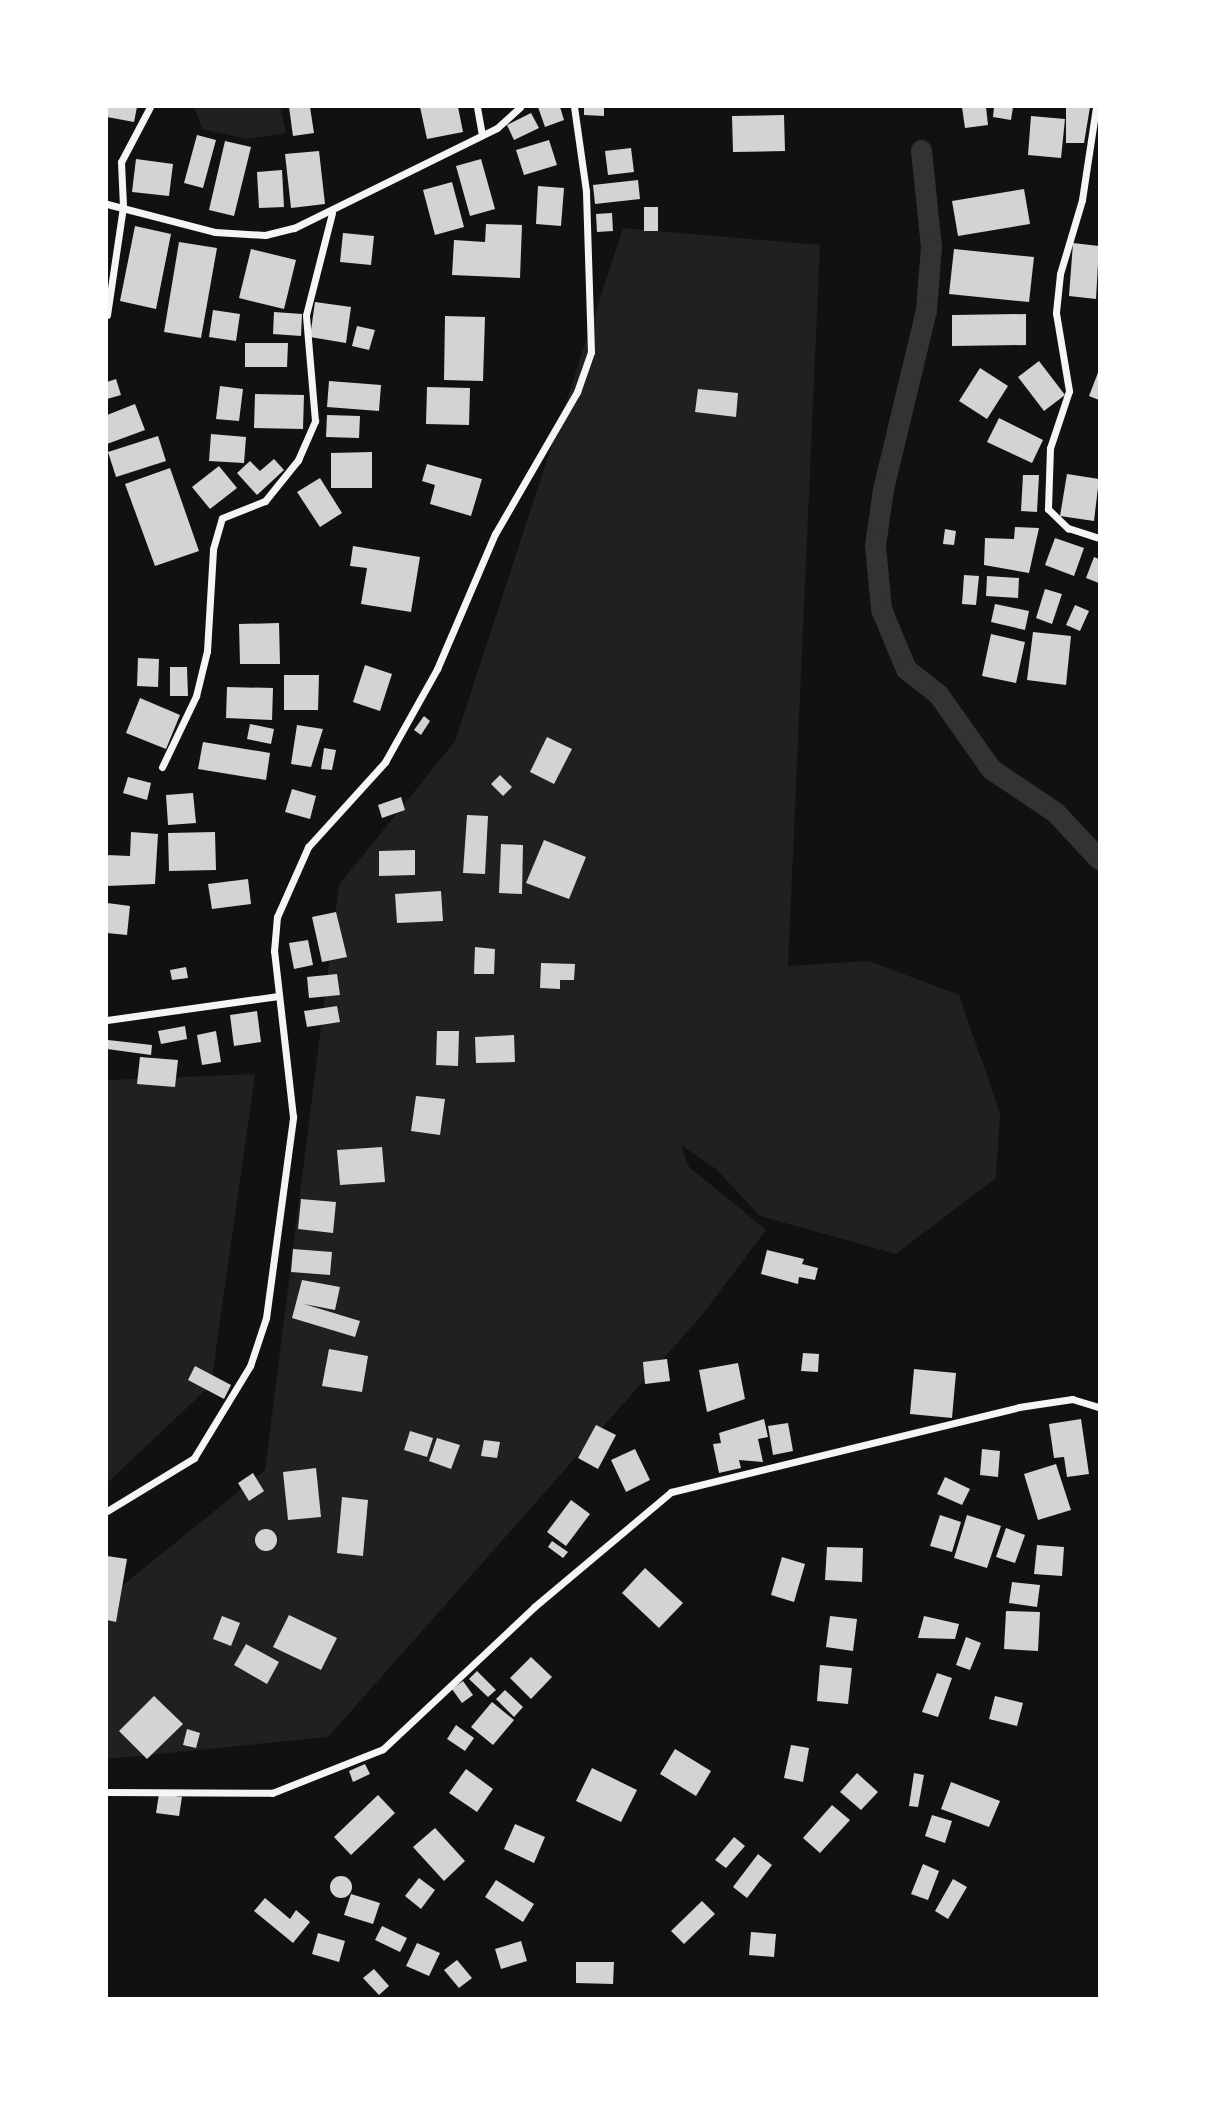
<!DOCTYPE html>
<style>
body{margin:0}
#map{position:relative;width:1206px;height:2105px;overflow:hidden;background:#111;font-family:Quicksand,sans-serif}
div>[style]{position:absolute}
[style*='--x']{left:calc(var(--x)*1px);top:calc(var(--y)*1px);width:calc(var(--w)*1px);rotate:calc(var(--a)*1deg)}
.green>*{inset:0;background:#202020}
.canal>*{height:21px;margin:-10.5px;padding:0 10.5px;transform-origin:10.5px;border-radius:10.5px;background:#333}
.building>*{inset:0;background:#d3d3d3}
.round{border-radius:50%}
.minor>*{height:7px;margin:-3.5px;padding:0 3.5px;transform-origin:3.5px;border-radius:3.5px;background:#f5f5f5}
span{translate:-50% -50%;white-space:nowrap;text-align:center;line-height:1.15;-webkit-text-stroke:5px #fff;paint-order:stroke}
.frame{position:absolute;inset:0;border:108px solid #fff;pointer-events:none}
</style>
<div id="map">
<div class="green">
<div style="clip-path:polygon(194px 107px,280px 107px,286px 133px,247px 139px,202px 129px)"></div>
<div style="clip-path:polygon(623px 228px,820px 245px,788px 966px,869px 961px,959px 995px,1000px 1113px,996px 1178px,896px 1254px,760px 1216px,716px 1169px,681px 1145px,689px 1167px,766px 1230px,702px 1315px,328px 1737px,107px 1759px,107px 1598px,265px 1470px,339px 885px,455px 741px)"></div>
<div style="clip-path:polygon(255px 1074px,211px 1385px,107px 1483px,107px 1080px)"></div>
</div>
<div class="canal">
<div style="--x:921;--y:150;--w:97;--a:84.1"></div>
<div style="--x:931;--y:246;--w:64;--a:94.5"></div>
<div style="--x:926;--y:310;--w:184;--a:103.5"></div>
<div style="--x:883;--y:489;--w:57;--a:98.1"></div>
<div style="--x:875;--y:545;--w:64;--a:84.6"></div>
<div style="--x:881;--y:609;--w:65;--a:67.4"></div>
<div style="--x:906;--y:669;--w:41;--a:38"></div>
<div style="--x:938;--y:694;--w:92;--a:54.8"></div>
<div style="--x:991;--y:769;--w:77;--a:33.9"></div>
<div style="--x:1055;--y:812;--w:64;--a:46.9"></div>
</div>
<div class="building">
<div style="clip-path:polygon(107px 107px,137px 107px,134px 122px,107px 117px)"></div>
<div style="clip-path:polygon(289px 107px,310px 107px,314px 133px,293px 136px)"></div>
<div style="clip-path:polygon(420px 107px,458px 107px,463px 132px,427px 139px)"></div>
<div style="clip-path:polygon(538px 107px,560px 107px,564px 120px,545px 127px)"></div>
<div style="clip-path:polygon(584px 107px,604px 107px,604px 116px,584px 115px)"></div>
<div style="clip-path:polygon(962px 107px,986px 107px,988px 125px,965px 128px)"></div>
<div style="clip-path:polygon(994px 107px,1013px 107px,1011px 120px,993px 117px)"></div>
<div style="clip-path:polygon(1066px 107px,1090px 107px,1084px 143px,1066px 143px)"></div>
<div style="clip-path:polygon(531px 113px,539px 128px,514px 140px,507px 125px)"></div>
<div style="clip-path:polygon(784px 115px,785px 151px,733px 152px,732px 116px)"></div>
<div style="clip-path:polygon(1031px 116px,1065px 119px,1061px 158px,1028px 155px)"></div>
<div style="clip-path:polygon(197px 135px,216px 140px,203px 188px,184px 183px)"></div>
<div style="clip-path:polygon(549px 140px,557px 165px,524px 175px,516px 150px)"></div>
<div style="clip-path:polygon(225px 141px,251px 147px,234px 216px,209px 210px)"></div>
<div style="clip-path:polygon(631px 148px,634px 172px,608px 175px,605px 151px)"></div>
<div style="clip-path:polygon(319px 151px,325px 204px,291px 208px,285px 154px)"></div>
<div style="clip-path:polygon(136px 159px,173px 164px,169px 196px,132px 192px)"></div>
<div style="clip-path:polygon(481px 159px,495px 209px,470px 216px,456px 166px)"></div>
<div style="clip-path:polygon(282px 170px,284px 207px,259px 208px,257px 172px)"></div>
<div style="clip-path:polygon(638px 180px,640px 199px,595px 204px,593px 185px)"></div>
<div style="clip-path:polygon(452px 182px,464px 227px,435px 235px,423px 190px)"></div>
<div style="clip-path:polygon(538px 186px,564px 188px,561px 226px,536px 224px)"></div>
<div style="clip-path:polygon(1024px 189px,1030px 224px,958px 236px,952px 201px)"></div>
<div style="clip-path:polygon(644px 207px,658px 207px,658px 231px,644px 231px)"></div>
<div style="clip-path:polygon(612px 213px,613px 231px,597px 232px,596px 214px)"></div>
<div style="clip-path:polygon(486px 224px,522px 225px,520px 278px,452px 275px,454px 240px,485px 242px)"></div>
<div style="clip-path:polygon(135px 226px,171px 234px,156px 309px,120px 301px)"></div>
<div style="clip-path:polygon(343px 233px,374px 236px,371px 265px,340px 262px)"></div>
<div style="clip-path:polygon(179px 242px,217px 248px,201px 338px,164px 332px)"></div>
<div style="clip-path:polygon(1073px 243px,1099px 246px,1096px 299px,1069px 296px)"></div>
<div style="clip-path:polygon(251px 249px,296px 260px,284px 309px,239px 298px)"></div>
<div style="clip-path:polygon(954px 249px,1034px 257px,1029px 302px,949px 294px)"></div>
<div style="clip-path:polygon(315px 302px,351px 307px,346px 343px,310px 337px)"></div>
<div style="clip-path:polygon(213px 310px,240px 314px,236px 341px,209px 337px)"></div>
<div style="clip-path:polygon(274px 312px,302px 314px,301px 336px,273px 334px)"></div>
<div style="clip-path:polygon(1026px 314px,1026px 345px,952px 346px,952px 315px)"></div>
<div style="clip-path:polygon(445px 316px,485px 317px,483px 381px,444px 380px)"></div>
<div style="clip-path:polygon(357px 326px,375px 330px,369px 350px,352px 346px)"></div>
<div style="clip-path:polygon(245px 343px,288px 343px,287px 367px,245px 367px)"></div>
<div style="clip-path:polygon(1039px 361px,1065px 395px,1044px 411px,1018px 377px)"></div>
<div style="clip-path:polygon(980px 368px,1008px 386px,987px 419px,959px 401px)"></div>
<div style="clip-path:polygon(1099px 370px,1099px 400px,1089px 396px)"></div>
<div style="clip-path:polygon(116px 379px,121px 395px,107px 399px,107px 382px)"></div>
<div style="clip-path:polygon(329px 381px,381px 385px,379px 411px,327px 407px)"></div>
<div style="clip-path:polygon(220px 386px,243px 389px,239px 421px,216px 419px)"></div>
<div style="clip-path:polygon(427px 387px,470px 388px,469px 425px,426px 424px)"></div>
<div style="clip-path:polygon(698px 389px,738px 393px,736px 417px,695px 412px)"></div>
<div style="clip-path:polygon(255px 394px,304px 395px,303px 429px,254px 428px)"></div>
<div style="clip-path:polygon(135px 404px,145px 430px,107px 444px,107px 415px)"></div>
<div style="clip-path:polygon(327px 415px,360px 416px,359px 438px,326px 437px)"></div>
<div style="clip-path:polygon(999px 418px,1043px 440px,1032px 463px,987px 442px)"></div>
<div style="clip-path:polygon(211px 434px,246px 437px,244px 463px,209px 461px)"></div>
<div style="clip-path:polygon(158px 436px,166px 461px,116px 477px,108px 452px)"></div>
<div style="clip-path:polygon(372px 452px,372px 488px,331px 488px,331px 453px)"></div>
<div style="clip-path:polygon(274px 459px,284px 470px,257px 495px,237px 473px,250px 461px,260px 471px)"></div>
<div style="clip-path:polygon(427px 464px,482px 479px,471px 516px,430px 504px,435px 485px,422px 481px)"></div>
<div style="clip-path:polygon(219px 466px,237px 488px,210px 509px,192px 487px)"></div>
<div style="clip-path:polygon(170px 468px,199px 551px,155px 566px,125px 484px)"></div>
<div style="clip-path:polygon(1067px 474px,1099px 479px,1094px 521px,1060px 516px)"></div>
<div style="clip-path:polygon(1023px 475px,1039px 475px,1037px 512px,1021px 511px)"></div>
<div style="clip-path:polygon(320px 478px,342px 513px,320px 527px,297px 492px)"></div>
<div style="clip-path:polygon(1015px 527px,1039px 528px,1029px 573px,984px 565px,985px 538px,1014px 539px)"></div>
<div style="clip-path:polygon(945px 529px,956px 531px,954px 545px,943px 544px)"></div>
<div style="clip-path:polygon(1055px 538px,1084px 548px,1074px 576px,1045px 565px)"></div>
<div style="clip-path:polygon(353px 546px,420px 557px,411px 612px,361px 604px,367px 568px,350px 566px)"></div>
<div style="clip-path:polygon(1094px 557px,1099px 559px,1099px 583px,1086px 578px)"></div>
<div style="clip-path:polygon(964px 575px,979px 576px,976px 605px,962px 604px)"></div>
<div style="clip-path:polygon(987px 576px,1019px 578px,1018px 598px,986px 596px)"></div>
<div style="clip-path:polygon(1045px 589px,1062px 594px,1052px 624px,1036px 618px)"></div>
<div style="clip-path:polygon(995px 604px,1029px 611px,1025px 630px,991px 622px)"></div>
<div style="clip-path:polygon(1075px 605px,1089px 611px,1080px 631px,1066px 625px)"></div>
<div style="clip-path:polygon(279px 623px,280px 664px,240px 664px,239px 624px)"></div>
<div style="clip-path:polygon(1033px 632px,1071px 636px,1066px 685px,1027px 680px)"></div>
<div style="clip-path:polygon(991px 634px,1025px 642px,1016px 683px,982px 676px)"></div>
<div style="clip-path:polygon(138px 658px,159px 659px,158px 687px,137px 686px)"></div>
<div style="clip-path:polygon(365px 665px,392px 674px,380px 711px,353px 702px)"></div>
<div style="clip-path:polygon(170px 667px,187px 667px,188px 696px,170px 696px)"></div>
<div style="clip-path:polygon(284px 675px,319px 675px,318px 710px,284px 710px)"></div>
<div style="clip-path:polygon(227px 687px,273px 688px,272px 720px,226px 718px)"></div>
<div style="clip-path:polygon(140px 698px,180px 715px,166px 749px,126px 733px)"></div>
<div style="clip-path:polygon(424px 716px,430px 721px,421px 735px,414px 730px)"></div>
<div style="clip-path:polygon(250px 724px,274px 729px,271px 744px,247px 739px)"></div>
<div style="clip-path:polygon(297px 725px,323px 729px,311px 767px,291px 764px)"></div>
<div style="clip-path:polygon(547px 737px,572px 749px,554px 784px,530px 772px)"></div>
<div style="clip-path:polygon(203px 742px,270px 753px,266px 780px,198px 769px)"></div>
<div style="clip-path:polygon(324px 748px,336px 750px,332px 770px,321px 769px)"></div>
<div style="clip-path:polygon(500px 775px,512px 787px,503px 796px,491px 784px)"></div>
<div style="clip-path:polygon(128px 777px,151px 783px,147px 800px,123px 793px)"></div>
<div style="clip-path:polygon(292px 789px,316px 796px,310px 819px,285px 812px)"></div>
<div style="clip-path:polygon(193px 793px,196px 823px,168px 825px,166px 795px)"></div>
<div style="clip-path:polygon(401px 797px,405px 810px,382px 818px,378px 805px)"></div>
<div style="clip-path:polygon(467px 815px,488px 816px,485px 874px,463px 873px)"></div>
<div style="clip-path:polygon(131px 832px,158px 834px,155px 884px,107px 886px,107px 855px,130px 856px)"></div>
<div style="clip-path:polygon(215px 832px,216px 870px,169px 871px,168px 833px)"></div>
<div style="clip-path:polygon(544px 840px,586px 857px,569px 899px,526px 883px)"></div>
<div style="clip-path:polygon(501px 844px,523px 845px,522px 894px,499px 893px)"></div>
<div style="clip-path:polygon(415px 850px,415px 875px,379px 876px,379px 851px)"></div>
<div style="clip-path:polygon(248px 879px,251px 904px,212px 909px,208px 884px)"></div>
<div style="clip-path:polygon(441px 891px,443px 921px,397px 923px,395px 894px)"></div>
<div style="clip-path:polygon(107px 903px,130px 906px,127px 935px,107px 933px)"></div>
<div style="clip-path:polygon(336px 912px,347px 957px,322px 962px,312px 917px)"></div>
<div style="clip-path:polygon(308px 940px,313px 965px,294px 969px,289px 943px)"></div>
<div style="clip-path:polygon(475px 947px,495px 949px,494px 974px,474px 974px)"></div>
<div style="clip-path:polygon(541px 963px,575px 964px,574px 980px,560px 980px,560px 989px,540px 988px)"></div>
<div style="clip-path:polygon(186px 967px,188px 978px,172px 980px,170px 970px)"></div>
<div style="clip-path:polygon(337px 974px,340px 995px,309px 998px,307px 977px)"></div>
<div style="clip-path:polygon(337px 1006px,340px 1022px,307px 1027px,304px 1011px)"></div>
<div style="clip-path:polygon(257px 1011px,261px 1042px,234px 1046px,230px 1015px)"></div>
<div style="clip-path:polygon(185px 1026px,187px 1039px,161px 1044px,158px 1031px)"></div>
<div style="clip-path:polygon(216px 1031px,221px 1062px,202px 1065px,197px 1035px)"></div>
<div style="clip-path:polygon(437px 1031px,459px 1031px,458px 1066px,436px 1065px)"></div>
<div style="clip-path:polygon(514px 1035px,515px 1062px,476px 1063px,475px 1037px)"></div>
<div style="clip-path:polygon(108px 1040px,152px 1045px,151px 1055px,107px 1049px)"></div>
<div style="clip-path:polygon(140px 1057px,178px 1060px,175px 1087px,137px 1084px)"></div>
<div style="clip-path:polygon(416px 1096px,445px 1099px,440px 1135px,411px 1131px)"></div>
<div style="clip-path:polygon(382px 1147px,385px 1182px,340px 1185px,337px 1150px)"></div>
<div style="clip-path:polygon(301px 1199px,336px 1202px,333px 1233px,298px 1229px)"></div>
<div style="clip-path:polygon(293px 1249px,332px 1252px,330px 1275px,291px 1272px)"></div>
<div style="clip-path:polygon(767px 1250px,804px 1259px,802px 1264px,818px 1268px,815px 1280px,799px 1277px,798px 1284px,761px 1274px)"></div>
<div style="clip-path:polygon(302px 1280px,340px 1287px,335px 1310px,304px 1304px,360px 1321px,355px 1337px,292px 1318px)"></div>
<div style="clip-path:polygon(329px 1349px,368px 1356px,362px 1392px,322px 1386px)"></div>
<div style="clip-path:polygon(803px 1353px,819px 1354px,818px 1372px,801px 1371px)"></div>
<div style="clip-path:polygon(667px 1359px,670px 1381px,645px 1384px,643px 1362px)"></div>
<div style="clip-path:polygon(738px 1363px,745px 1399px,707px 1412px,699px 1370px)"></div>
<div style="clip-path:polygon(195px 1366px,231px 1385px,224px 1399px,188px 1380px)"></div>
<div style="clip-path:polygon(914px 1369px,956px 1373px,952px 1418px,910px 1414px)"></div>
<div style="clip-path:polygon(764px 1419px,768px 1437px,758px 1439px,763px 1462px,739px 1460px,741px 1468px,719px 1473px,713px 1444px,721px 1443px,719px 1433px)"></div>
<div style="clip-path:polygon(1081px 1419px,1089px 1474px,1067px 1477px,1064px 1457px,1054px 1458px,1049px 1424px)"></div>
<div style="clip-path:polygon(788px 1423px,793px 1451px,773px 1455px,768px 1426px)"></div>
<div style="clip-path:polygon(596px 1425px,616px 1435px,598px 1469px,578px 1458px)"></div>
<div style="clip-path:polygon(410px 1431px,433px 1438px,427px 1457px,404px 1450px)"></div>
<div style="clip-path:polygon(437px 1438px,460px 1445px,451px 1469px,429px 1461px)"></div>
<div style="clip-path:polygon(484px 1440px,500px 1442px,497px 1458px,481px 1456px)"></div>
<div style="clip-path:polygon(635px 1449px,650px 1480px,626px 1492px,611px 1460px)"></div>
<div style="clip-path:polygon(982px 1449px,1000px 1451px,998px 1477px,980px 1475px)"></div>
<div style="clip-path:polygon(1056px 1464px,1071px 1510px,1038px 1520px,1024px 1474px)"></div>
<div style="clip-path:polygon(316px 1468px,321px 1517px,288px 1520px,283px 1472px)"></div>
<div style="clip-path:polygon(253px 1473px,264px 1491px,249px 1501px,238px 1483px)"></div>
<div style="clip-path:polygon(945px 1477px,970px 1489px,962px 1505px,937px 1494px)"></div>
<div style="clip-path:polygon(342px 1497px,368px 1500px,363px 1556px,337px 1553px)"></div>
<div style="clip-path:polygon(571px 1500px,590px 1514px,566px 1546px,547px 1532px)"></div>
<div style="clip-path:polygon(940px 1515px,961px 1522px,952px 1552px,930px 1546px)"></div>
<div style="clip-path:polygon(967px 1515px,1001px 1526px,987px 1568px,954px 1558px)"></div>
<div style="clip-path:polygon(1006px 1528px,1025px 1535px,1015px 1563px,996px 1557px)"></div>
<div class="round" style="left:255px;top:1529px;width:22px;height:22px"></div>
<div style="clip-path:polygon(552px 1541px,568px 1552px,563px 1558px,548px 1547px)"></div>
<div style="clip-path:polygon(1037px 1545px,1064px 1547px,1062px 1576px,1034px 1574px)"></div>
<div style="clip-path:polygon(827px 1547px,863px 1548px,862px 1582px,825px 1580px)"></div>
<div style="clip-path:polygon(107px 1556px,127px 1559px,116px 1622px,107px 1620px)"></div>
<div style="clip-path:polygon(782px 1557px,805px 1564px,794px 1602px,771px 1595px)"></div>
<div style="clip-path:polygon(645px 1568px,683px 1603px,659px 1628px,622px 1593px)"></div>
<div style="clip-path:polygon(1012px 1582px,1040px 1585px,1037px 1607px,1009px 1603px)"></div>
<div style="clip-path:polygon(1006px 1611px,1040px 1612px,1038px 1651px,1004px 1649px)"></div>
<div style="clip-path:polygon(289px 1615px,337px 1638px,321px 1670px,273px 1647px)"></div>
<div style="clip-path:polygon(222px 1616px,240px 1623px,231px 1646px,213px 1639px)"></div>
<div style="clip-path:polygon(830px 1616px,857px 1619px,853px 1651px,826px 1647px)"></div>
<div style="clip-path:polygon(924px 1616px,959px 1624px,955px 1639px,918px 1638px)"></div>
<div style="clip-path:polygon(966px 1637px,981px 1643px,970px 1670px,956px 1665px)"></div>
<div style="clip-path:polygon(246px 1644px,279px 1662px,267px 1684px,234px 1665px)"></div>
<div style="clip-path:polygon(531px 1657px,552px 1677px,531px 1699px,510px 1678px)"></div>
<div style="clip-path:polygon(820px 1665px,852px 1668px,848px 1704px,817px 1701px)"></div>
<div style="clip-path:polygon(477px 1671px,496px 1690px,488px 1697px,469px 1679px)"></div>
<div style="clip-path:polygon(937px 1673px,952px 1678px,938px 1717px,922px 1712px)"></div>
<div style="clip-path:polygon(463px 1681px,473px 1695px,462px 1703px,452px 1689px)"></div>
<div style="clip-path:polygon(505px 1690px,523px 1707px,514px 1717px,496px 1699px)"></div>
<div style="clip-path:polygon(154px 1696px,183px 1724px,147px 1759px,119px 1731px)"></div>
<div style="clip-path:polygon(995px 1696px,1023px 1703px,1017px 1726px,989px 1719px)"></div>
<div style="clip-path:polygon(492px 1702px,514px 1720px,493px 1745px,471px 1727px)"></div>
<div style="clip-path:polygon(456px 1725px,474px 1738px,465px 1751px,447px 1739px)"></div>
<div style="clip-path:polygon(187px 1729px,200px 1733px,196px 1748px,183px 1745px)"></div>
<div style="clip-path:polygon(791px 1745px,809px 1748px,803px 1782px,784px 1778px)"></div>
<div style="clip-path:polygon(675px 1749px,711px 1771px,696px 1796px,660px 1774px)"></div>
<div style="clip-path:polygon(365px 1764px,370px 1774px,353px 1782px,349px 1771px)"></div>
<div style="clip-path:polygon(592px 1768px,637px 1790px,621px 1822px,576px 1801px)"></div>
<div style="clip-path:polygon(466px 1769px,493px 1789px,477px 1812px,449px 1793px)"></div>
<div style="clip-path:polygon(857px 1773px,878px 1792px,861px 1810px,840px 1792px)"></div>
<div style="clip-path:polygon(914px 1773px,924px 1775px,918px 1807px,909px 1806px)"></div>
<div style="clip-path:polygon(951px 1782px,1000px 1801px,989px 1827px,941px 1809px)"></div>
<div style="clip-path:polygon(159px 1794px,182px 1797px,179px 1816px,156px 1813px)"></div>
<div style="clip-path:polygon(378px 1795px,395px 1813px,351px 1855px,334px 1837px)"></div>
<div style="clip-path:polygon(832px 1805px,850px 1820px,820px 1853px,803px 1838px)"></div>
<div style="clip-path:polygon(932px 1815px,952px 1821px,945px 1843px,925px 1836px)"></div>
<div style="clip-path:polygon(515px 1824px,545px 1837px,534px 1863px,504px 1849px)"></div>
<div style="clip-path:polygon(435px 1828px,465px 1861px,444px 1881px,413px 1847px)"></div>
<div style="clip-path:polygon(734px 1837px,745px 1846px,726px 1868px,715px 1860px)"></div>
<div style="clip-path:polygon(758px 1854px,772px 1865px,747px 1898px,733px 1887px)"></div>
<div style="clip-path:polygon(923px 1864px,939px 1871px,928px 1900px,911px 1894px)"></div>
<div class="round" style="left:330px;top:1876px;width:22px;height:22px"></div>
<div style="clip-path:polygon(419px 1878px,435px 1890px,421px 1909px,405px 1896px)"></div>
<div style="clip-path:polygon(953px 1879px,967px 1887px,948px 1919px,935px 1911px)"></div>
<div style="clip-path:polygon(496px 1880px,534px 1904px,523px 1922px,485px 1897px)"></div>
<div style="clip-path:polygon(351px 1894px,380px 1903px,373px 1924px,344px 1915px)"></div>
<div style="clip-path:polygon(265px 1898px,290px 1919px,296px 1910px,310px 1922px,293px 1943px,254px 1911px)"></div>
<div style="clip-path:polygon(702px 1901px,715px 1914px,684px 1944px,671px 1931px)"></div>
<div style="clip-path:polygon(382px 1926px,407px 1938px,400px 1952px,375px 1940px)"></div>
<div style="clip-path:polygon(751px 1932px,776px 1934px,774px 1957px,749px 1955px)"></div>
<div style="clip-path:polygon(318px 1933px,345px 1941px,339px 1962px,312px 1954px)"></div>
<div style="clip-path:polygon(521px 1941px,527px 1961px,501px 1969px,495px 1949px)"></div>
<div style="clip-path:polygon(417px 1943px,440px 1953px,429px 1976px,406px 1966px)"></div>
<div style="clip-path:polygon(457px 1960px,472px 1978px,459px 1988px,444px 1970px)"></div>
<div style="clip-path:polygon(576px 1962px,614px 1962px,613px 1984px,576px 1983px)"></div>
<div style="clip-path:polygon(374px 1969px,389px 1986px,379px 1995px,363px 1978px)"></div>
</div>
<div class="minor">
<div style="--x:477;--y:107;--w:27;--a:80"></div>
<div style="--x:1096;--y:107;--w:94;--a:98.6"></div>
<div style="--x:1082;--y:200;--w:77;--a:106.6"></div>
<div style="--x:1060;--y:274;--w:39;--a:96"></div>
<div style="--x:1056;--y:313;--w:79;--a:80.5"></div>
<div style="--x:1069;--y:391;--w:60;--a:108.4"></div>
<div style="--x:1050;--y:448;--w:61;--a:91.9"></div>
<div style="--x:1048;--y:509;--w:28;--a:44"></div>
<div style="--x:1068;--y:528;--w:33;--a:18"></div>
<div style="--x:107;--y:204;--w:112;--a:14.5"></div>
<div style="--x:215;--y:232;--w:50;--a:3.4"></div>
<div style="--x:265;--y:235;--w:30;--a:-14"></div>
<div style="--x:294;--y:228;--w:226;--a:-26.2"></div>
<div style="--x:497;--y:128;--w:31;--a:-42"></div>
<div style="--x:107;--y:315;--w:110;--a:-81.6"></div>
<div style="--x:123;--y:206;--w:44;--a:-92.6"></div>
<div style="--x:121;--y:162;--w:62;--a:-62.2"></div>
<div style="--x:162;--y:767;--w:79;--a:-64.4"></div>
<div style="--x:196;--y:696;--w:46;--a:-76.3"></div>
<div style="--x:207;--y:651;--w:102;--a:-86.6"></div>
<div style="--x:213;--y:549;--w:32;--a:-74"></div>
<div style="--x:222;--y:518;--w:46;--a:-21.6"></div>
<div style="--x:265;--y:501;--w:53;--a:-51.2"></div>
<div style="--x:298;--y:460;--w:43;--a:-66.4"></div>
<div style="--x:315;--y:421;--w:106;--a:-94.9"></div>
<div style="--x:306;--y:315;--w:105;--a:-75.7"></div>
<div style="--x:107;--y:1020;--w:173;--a:-8"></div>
<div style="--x:107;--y:1511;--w:102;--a:-31.3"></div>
<div style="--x:194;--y:1458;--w:108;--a:-58.7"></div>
<div style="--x:250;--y:1366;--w:51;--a:-71.6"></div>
<div style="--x:266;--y:1318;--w:203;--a:-82.3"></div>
<div style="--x:293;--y:1117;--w:167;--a:-96.5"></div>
<div style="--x:274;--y:951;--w:34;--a:-85"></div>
<div style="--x:277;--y:917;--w:77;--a:-66.1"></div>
<div style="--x:308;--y:847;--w:115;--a:-47.8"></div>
<div style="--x:385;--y:762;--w:107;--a:-60.8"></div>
<div style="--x:437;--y:669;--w:147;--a:-66.8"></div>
<div style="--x:495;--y:534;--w:164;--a:-60"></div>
<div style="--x:577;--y:392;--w:42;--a:-70.7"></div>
<div style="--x:591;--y:352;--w:161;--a:-91.8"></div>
<div style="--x:586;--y:191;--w:85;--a:-98.1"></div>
<div style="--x:107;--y:1792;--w:165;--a:0.3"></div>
<div style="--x:272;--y:1793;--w:119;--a:-21.6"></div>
<div style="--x:383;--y:1749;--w:207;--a:-43.2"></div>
<div style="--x:534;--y:1607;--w:179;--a:-40"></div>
<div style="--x:671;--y:1492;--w:358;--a:-13.7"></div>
<div style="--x:1019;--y:1407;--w:54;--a:-8.6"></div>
<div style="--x:1072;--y:1399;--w:28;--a:17"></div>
</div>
<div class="frame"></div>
</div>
